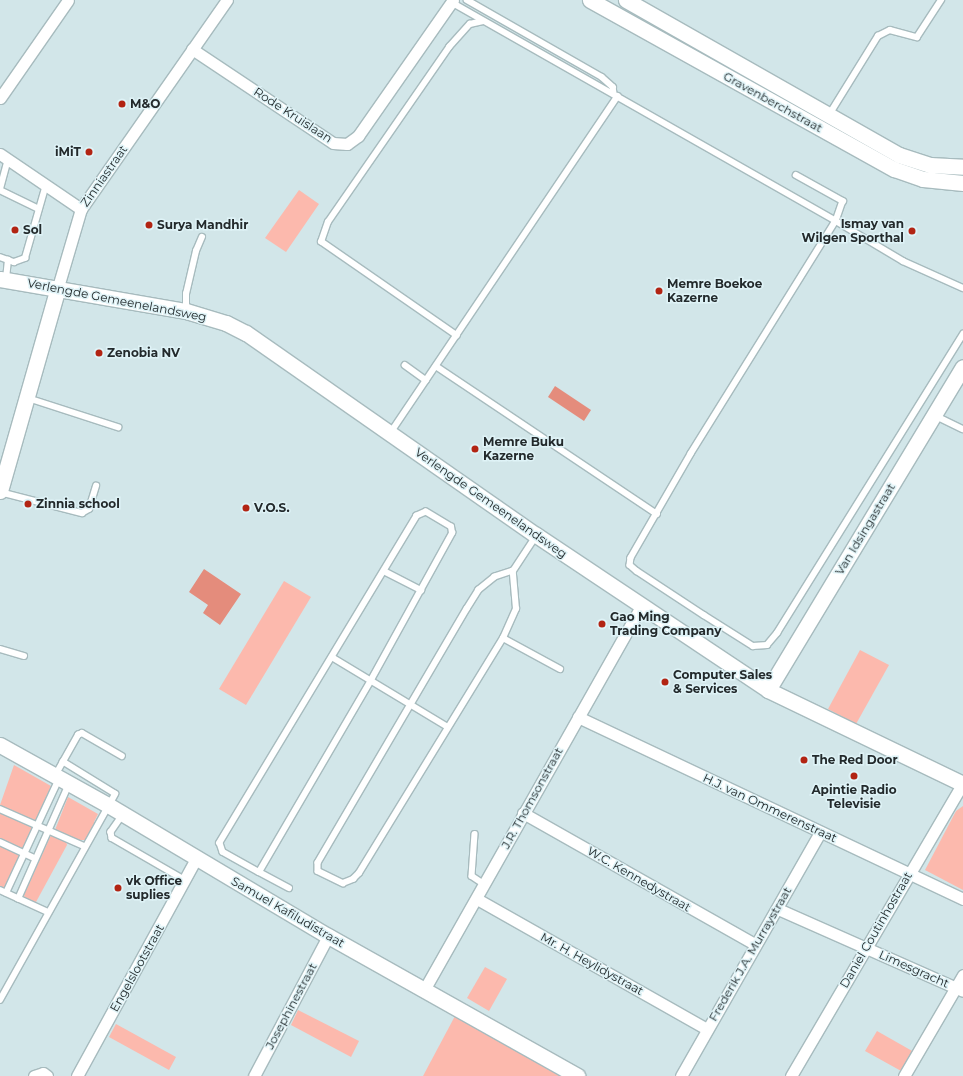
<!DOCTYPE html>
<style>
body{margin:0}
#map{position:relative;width:963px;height:1076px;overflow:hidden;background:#d2e6e9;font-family:Montserrat,sans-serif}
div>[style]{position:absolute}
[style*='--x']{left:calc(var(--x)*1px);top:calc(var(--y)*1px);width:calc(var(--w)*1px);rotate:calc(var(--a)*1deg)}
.green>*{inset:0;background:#fcb9ad}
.water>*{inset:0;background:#e48c7c}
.roads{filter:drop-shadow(1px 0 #a7bbbe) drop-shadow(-1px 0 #a7bbbe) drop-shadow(0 1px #a7bbbe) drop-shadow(0 -1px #a7bbbe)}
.lane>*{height:5.5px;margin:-2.75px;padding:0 2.75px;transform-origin:2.75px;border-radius:2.75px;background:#fff}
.street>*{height:11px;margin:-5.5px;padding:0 5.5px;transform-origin:5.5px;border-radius:5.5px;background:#fff}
.secondary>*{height:15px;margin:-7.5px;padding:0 7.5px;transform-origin:7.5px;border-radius:7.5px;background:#fff}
.dots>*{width:11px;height:11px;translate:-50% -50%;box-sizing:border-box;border:2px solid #dff3f7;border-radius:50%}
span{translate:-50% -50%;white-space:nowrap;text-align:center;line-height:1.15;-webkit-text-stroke:3px #dff3f7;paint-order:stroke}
.street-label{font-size:12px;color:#232a2c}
.poi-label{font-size:12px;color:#232a2c;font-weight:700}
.left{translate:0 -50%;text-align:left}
.right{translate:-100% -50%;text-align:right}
</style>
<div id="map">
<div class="green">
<div style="clip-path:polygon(299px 190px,319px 204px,286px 252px,265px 238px)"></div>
<div style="clip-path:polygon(284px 581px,311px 597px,246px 705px,219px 689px)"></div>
<div style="clip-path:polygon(860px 650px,889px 665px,856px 724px,828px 709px)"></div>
<div style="clip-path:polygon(14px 765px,51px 786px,47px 795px,49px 797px,37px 821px,31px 820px,0 805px)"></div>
<div style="clip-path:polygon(68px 797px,98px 814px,94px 822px,96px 823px,86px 840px,75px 840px,55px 830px)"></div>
<div style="clip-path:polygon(963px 806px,963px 890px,925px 870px,956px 811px)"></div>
<div style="clip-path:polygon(0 811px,34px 826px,24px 850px,0 841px)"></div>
<div style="clip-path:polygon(51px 835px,66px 841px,67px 845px,36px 902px,32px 903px,25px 899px,24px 895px)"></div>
<div style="clip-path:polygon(0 846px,19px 855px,21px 859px,8px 887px,5px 889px,0 888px)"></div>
<div style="clip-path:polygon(485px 967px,507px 979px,489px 1011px,467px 998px)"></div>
<div style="clip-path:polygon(298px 1010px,359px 1041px,351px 1057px,291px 1025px)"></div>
<div style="clip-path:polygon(455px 1016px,560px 1076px,423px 1076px)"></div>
<div style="clip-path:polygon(116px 1024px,176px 1057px,169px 1070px,109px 1037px)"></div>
<div style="clip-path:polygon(877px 1031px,914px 1052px,903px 1072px,865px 1051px)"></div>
</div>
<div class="water">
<div style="clip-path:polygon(555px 386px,591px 410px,584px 421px,548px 397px)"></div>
<div style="clip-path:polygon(204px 569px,241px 594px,220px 625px,203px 613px,208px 605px,189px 592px)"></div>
</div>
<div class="roads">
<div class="lane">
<div style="--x:467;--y:0;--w:155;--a:29.7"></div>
<div style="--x:602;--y:77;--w:15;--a:42"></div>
<div style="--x:613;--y:87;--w:6;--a:81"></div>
<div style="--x:451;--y:2;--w:443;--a:29.6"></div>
<div style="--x:836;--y:221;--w:274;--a:121.9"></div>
<div style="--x:691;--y:454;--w:120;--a:120"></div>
<div style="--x:631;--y:558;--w:7;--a:98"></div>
<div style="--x:630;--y:565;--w:9;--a:41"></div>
<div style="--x:637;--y:571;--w:80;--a:33.3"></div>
<div style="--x:704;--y:615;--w:58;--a:32.3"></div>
<div style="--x:753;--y:646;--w:14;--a:-4"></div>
<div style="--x:767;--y:645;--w:16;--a:-50"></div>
<div style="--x:777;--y:633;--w:352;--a:-58.1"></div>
<div style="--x:829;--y:115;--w:93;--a:-58.2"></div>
<div style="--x:878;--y:36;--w:13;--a:-27"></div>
<div style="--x:890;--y:30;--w:28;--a:15"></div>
<div style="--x:917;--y:37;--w:44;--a:-57"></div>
<div style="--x:796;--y:175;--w:54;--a:29"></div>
<div style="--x:843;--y:201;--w:21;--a:109"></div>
<div style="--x:836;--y:221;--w:78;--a:30.8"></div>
<div style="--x:903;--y:261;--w:66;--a:24.2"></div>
<div style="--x:0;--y:189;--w:31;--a:-75"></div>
<div style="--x:0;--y:190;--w:43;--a:26"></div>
<div style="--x:0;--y:257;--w:15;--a:20"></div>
<div style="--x:14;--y:262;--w:12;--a:-20"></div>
<div style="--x:25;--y:258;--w:76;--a:-74"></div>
<div style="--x:6;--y:279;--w:19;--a:-84"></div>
<div style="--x:186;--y:311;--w:17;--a:-90"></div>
<div style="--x:186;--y:294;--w:44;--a:-76.9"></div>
<div style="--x:196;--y:251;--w:15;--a:-67"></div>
<div style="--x:457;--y:336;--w:165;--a:-145.3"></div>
<div style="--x:321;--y:242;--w:21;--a:-71"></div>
<div style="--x:328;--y:222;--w:213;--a:-55.3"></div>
<div style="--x:449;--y:47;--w:31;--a:-48"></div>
<div style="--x:470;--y:24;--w:13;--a:-13"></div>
<div style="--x:405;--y:365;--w:26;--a:36"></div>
<div style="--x:436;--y:366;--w:266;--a:33.8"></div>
<div style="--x:28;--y:398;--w:95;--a:17.9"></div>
<div style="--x:934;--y:415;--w:32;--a:26"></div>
<div style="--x:391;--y:432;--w:405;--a:-56"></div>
<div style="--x:0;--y:492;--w:85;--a:14.4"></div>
<div style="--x:82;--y:513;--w:8;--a:-30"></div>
<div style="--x:89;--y:509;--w:24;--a:-73"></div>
<div style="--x:384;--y:571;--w:42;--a:27.2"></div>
<div style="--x:513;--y:571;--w:19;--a:162"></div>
<div style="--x:495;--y:577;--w:21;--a:141"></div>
<div style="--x:479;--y:590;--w:22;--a:122"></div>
<div style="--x:467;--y:609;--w:294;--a:120.4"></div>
<div style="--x:318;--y:863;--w:8;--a:90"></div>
<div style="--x:318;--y:871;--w:28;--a:26"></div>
<div style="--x:343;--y:883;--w:11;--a:-22"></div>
<div style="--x:353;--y:879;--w:8;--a:-45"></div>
<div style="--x:359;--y:873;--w:276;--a:-58.5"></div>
<div style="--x:503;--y:638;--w:32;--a:-66"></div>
<div style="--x:516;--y:609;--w:38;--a:-95"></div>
<div style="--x:513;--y:571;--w:42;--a:-56.7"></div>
<div style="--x:503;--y:638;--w:65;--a:28.5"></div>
<div style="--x:0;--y:649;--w:25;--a:16"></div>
<div style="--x:332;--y:657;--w:135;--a:31.1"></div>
<div style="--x:56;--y:774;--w:45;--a:-60.6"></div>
<div style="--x:78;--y:735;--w:4;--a:-27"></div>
<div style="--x:82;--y:733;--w:46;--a:29.9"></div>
<div style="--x:0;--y:809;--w:92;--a:23.8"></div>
<div style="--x:123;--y:815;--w:21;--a:125"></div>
<div style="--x:111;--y:832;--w:6;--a:81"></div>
<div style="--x:112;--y:838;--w:84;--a:29.9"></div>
<div style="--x:475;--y:834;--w:42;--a:94.1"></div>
<div style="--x:472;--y:876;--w:14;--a:34"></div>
<div style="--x:0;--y:842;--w:38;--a:25"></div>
<div style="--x:259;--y:872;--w:222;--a:-59.7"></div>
<div style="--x:371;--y:680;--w:168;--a:-61.1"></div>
<div style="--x:452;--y:533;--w:6;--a:-99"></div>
<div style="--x:451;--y:527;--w:29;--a:-149"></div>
<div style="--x:426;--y:512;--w:10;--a:156"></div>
<div style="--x:417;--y:516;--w:382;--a:121.1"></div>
<div style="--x:220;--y:843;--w:9;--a:72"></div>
<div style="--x:223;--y:852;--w:41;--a:29.1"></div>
<div style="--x:259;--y:872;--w:34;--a:28"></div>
<div style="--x:0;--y:890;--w:53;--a:24.6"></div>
<div style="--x:6;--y:893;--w:126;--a:-65.1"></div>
<div style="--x:18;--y:899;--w:126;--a:-66.1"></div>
<div style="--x:0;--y:1000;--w:236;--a:-60.8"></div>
<div style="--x:115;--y:794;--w:61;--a:-148.4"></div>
</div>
<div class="street">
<div style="--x:192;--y:49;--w:169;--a:33.7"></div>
<div style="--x:333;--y:143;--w:14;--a:4"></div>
<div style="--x:347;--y:144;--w:14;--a:-36"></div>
<div style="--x:358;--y:136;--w:166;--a:-55.1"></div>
<div style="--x:0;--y:98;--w:119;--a:-55.2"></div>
<div style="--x:0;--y:154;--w:98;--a:34.2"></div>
<div style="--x:58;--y:287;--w:81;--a:-73.6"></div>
<div style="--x:81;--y:209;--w:255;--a:-55.1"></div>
<div style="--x:578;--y:717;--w:426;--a:25.3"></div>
<div style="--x:523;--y:813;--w:266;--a:29.5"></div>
<div style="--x:477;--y:899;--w:264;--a:29.5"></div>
<div style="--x:778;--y:909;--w:202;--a:23.9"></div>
<div style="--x:424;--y:990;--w:441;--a:-60.5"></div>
<div style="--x:34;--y:1076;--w:9;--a:-18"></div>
<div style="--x:43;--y:1073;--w:5;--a:37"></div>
<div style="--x:77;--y:1076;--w:247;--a:-61.3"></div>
<div style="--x:254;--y:1076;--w:158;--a:-62.1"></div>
<div style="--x:681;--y:1076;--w:281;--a:-60.3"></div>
<div style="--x:791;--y:1076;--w:338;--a:-59.6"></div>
<div style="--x:904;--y:1076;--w:117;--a:-59.7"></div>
</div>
<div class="secondary">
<div style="--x:590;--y:0;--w:348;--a:29.1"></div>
<div style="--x:894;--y:169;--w:31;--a:19"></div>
<div style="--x:923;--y:179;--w:40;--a:5.7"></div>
<div style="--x:626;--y:0;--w:314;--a:29.6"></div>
<div style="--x:899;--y:155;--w:33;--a:18"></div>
<div style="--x:930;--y:165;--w:33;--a:3"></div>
<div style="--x:0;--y:279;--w:189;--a:9.8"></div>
<div style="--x:186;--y:311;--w:42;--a:16.7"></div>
<div style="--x:226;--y:323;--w:22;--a:27"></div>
<div style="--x:246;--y:333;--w:353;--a:34.9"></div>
<div style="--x:536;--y:535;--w:279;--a:33.7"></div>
<div style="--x:768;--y:690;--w:216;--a:25.7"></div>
<div style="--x:0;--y:491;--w:212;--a:-74.1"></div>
<div style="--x:768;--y:690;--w:377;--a:-58.9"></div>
<div style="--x:0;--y:745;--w:124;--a:29.1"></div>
<div style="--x:108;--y:805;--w:256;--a:30.8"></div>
<div style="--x:328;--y:936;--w:286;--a:29.3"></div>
</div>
</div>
<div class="dots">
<div style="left:122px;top:104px;background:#b22413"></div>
<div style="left:89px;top:152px;background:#b22413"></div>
<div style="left:149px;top:225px;background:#b22413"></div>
<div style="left:15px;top:230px;background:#b22413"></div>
<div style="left:912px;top:231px;background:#b22413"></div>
<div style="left:659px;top:291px;background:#b22413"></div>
<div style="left:99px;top:353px;background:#b22413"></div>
<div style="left:475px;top:449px;background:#b22413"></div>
<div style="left:28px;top:504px;background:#b22413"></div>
<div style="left:246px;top:508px;background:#b22413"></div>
<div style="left:602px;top:624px;background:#b22413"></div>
<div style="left:665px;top:682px;background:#b22413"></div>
<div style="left:804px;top:760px;background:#b22413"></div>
<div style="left:854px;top:776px;background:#b22413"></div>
<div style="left:118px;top:888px;background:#b22413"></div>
</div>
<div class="street-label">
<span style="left:773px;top:102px;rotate:29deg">Gravenberchstraat</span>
<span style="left:293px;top:115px;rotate:33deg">Rode Kruislaan</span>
<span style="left:104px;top:176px;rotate:-55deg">Zinniastraat</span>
<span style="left:117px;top:300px;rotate:11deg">Verlengde Gemeenelandsweg</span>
<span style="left:491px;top:503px;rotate:35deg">Verlengde Gemeenelandsweg</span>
<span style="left:865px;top:529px;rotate:-59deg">Van Idsingastraat</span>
<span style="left:532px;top:798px;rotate:-61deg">J.R. Thomsonstraat</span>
<span style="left:770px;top:808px;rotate:25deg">H.J. van Ommerenstraat</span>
<span style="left:639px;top:879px;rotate:30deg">W.C. Kennedystraat</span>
<span style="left:288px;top:912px;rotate:30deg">Samuel Kafiludistraat</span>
<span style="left:876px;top:930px;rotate:-60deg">Daniel Coutinhostraat</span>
<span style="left:750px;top:954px;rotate:-60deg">Frederik J.A. Murraystraat</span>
<span style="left:592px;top:964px;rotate:29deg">Mr. H. Heylidystraat</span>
<span style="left:137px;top:968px;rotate:-61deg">Engelslootstraat</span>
<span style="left:914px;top:969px;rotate:24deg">Limesgracht</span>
<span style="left:291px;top:1006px;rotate:-62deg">Josephinestraat</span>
</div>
<div class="poi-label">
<span class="left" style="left:130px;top:104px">M&amp;O</span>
<span class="right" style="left:81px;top:152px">iMiT</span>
<span class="right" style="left:904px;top:231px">Ismay van<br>Wilgen Sporthal</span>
<span class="left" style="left:157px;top:225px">Surya Mandhir</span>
<span class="left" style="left:23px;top:230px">Sol</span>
<span class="left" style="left:667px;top:291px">Memre Boekoe<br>Kazerne</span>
<span class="left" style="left:107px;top:353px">Zenobia NV</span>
<span class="left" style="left:483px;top:449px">Memre Buku<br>Kazerne</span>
<span class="left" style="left:36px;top:504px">Zinnia school</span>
<span class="left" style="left:254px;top:508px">V.O.S.</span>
<span class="left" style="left:610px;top:624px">Gao Ming<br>Trading Company</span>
<span class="left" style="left:673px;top:682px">Computer Sales<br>&amp; Services</span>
<span class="left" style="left:812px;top:760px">The Red Door</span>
<span style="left:854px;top:797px">Apintie Radio<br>Televisie</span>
<span class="left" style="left:126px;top:888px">vk Office<br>suplies</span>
</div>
</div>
